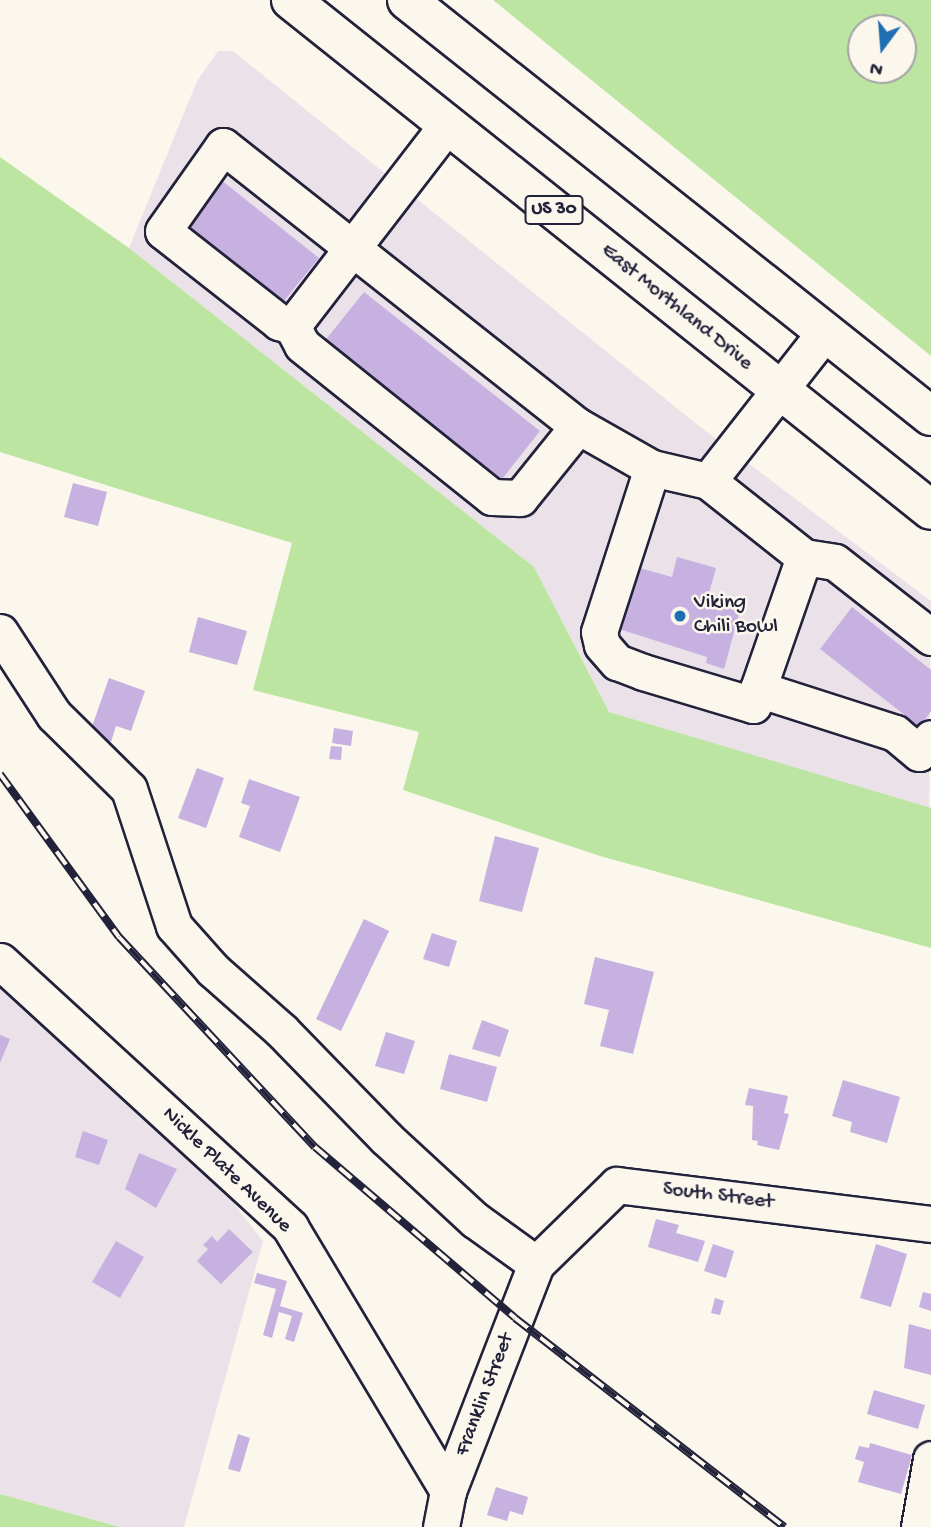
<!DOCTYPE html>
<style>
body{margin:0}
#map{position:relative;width:931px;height:1527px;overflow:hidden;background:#fbf7ec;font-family:"Gochi Hand",sans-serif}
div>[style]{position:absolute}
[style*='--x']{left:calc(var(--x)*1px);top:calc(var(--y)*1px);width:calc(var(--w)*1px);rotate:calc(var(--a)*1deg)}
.built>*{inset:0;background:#ebe2e9}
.green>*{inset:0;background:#bce5a2}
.building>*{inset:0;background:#c6b1e1}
.roads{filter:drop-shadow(2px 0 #22223b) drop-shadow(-2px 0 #22223b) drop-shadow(0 2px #22223b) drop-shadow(0 -2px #22223b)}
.minor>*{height:35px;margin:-17.5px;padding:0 17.5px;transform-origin:17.5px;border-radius:17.5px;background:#fbf7ec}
.highway>*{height:38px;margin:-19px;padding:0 19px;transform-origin:19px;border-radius:19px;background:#fbf7ec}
.rail>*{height:8px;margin-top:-4px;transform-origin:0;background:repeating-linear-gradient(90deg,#fbf7ec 0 16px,#22223b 0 32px);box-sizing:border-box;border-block:2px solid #22223b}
.dots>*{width:19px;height:19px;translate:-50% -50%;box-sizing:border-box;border:4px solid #fbf7ec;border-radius:50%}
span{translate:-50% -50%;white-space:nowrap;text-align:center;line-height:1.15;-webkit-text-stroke:5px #fbf7ec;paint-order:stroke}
.shield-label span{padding:2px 5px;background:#fbf7ec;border:2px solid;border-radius:5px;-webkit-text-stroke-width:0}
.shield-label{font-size:19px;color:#22223b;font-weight:700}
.street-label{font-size:21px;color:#22223b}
.poi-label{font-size:21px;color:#22223b}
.left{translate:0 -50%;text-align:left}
.north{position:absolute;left:847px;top:14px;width:70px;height:70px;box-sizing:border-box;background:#fbf7ec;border:2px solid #a4a2a5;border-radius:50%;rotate:196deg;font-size:19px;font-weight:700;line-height:28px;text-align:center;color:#22223b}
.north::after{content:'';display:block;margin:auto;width:24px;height:32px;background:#1f6fb2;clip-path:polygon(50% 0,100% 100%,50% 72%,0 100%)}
</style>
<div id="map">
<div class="built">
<div style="clip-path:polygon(218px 51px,233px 51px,699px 426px,931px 601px,929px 810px,609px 712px,534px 567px,129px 248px,197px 81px)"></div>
<div style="clip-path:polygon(0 984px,201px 1161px,263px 1241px,184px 1527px,120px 1527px,0 1494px)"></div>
</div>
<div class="green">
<div style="clip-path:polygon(evenodd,493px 0,931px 0,931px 356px,493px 0,903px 28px,903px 70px,861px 70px,861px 28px,903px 28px)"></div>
<div style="clip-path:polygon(0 157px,129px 248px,534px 567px,609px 712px,931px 808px,931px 948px,600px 856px,403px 790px,419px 732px,253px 690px,292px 543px,0 452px)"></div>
<div style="clip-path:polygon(0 1494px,120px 1527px,0 1527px)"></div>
</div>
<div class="building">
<div style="clip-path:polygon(211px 172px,319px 258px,279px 307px,172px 221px)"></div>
<div style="clip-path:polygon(364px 292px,540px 431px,499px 483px,323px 343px)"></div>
<div style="clip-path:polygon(73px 483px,107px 492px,98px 526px,64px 517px)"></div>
<div style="clip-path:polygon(677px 557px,716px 568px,709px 593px,742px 603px,724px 669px,706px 663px,707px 657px,619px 629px,636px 567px,672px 577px)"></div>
<div style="clip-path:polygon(852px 607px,931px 670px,931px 711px,920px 727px,820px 649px)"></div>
<div style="clip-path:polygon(198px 617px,247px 631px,237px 665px,189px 652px)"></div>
<div style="clip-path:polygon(109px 678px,145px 691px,131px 731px,116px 726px,111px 742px,89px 735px)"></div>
<div style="clip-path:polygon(334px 728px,353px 731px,351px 746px,332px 743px)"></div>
<div style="clip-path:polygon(331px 746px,342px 747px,341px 760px,329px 759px)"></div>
<div style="clip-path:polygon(197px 768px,224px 778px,206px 828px,178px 818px)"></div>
<div style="clip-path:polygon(249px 779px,300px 797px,280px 852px,239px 837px,250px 806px,241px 803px)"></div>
<div style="clip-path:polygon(495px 836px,539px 848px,522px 912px,479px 901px)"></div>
<div style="clip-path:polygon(364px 919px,389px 931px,341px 1031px,316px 1019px)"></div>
<div style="clip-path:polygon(432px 933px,457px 941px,449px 967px,423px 959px)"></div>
<div style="clip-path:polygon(595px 957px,654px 972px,633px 1054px,600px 1046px,609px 1010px,584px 1004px)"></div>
<div style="clip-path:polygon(482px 1020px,509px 1030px,500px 1057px,472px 1049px)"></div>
<div style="clip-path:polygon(386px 1032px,415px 1041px,404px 1074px,375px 1066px)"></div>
<div style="clip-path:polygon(0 1035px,10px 1039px,0 1063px)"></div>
<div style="clip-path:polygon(449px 1054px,497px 1067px,487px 1102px,440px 1089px)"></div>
<div style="clip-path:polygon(843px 1080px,900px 1097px,887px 1143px,850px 1132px,852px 1122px,832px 1116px)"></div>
<div style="clip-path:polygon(749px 1088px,788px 1096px,784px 1113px,789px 1114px,779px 1150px,757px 1145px,758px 1141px,752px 1140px,753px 1106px,745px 1105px)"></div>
<div style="clip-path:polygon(83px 1131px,108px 1140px,99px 1165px,75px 1157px)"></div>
<div style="clip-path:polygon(139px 1153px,177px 1169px,156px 1208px,125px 1189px)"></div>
<div style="clip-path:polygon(656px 1219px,679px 1225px,676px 1233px,705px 1241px,698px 1262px,648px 1247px)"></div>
<div style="clip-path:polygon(229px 1229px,253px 1252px,221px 1284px,197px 1261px,208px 1249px,203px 1245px,212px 1236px,217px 1242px)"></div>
<div style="clip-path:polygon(116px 1241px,144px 1257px,120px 1298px,92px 1282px)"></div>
<div style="clip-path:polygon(713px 1244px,734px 1251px,726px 1278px,704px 1271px)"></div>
<div style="clip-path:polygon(876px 1244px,907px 1254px,891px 1307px,860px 1298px)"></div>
<div style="clip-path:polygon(257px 1273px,287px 1281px,280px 1306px,303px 1313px,294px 1342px,285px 1339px,292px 1316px,279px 1312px,272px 1338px,263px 1335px,276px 1289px,254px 1283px)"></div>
<div style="clip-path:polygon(923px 1292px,931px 1294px,931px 1311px,919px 1307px)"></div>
<div style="clip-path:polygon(715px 1298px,724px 1301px,720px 1315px,711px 1313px)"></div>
<div style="clip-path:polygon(909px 1324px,931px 1330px,931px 1375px,904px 1368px)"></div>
<div style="clip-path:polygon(874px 1390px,925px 1405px,918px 1429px,867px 1414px)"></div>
<div style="clip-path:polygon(238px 1434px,250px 1438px,240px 1472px,228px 1469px)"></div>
<div style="clip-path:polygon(870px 1443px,912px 1455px,901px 1494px,858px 1482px,864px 1462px,855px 1459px,859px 1446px,869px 1448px)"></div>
<div style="clip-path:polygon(496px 1487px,528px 1497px,523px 1515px,510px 1511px,507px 1521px,487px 1515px)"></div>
</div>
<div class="roads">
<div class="minor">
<div style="--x:447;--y:125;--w:254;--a:127.6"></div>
<div style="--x:292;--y:326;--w:21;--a:62"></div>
<div style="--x:302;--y:345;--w:243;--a:38.7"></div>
<div style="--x:492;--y:497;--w:28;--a:2"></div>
<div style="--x:520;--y:498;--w:92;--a:-51.1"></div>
<div style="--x:292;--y:326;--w:14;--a:-163"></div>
<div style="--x:279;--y:322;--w:147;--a:-141.9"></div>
<div style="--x:163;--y:231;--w:104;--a:-54.8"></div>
<div style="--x:223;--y:146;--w:452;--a:38.3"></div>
<div style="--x:578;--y:426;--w:85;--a:29.6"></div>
<div style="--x:825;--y:332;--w:189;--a:128.1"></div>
<div style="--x:708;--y:481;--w:57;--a:-166.9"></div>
<div style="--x:652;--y:468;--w:172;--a:107.9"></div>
<div style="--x:599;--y:632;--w:13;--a:77"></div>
<div style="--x:602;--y:645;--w:23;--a:49"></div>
<div style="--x:617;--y:662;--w:28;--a:21"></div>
<div style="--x:643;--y:672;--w:115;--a:16.7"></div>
<div style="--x:753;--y:705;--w:17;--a:-73"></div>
<div style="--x:758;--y:689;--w:144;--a:17.8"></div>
<div style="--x:895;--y:733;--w:31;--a:40"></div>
<div style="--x:919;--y:753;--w:19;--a:-51"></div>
<div style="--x:708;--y:481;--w:122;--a:38.4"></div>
<div style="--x:804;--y:557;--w:31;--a:9"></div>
<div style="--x:835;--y:562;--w:122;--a:38"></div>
<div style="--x:0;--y:632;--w:99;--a:57"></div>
<div style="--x:54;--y:715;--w:105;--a:44.6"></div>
<div style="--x:129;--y:789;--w:144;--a:71.8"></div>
<div style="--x:174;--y:926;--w:59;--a:48.4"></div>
<div style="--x:213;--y:970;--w:91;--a:41.4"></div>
<div style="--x:281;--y:1030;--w:151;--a:45.8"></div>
<div style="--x:386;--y:1138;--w:121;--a:42.7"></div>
<div style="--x:475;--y:1220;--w:75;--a:35.8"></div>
<div style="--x:758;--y:689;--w:140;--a:-70.8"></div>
<div style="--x:0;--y:961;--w:394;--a:42.5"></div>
<div style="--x:290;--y:1227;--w:308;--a:59.1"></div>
<div style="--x:441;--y:1527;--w:37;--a:-79"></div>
<div style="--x:448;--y:1491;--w:243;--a:-68.8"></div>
<div style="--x:536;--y:1264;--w:113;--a:-44.3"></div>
<div style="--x:617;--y:1185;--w:316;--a:7.1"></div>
<div style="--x:919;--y:1527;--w:69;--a:-80"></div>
</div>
<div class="highway">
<div style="--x:291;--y:0;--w:818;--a:38.55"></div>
<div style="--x:407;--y:0;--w:669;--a:38.45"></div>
</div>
</div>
<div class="rail">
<div style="--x:0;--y:774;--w:202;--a:53.9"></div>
<div style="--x:119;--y:937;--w:287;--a:47"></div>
<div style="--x:315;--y:1147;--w:263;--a:40.5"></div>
<div style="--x:515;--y:1318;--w:341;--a:37.8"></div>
</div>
<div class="dots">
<div style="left:680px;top:616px;background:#1f6fb2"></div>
</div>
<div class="shield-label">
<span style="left:554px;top:210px">US 30</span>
</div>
<div class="street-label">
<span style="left:676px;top:308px;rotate:39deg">East Morthland Drive</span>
<span style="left:226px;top:1171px;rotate:44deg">Nickle Plate Avenue</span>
<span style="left:718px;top:1197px;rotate:7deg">South Street</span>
<span style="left:486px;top:1395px;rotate:-69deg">Franklin Street</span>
</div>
<div class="poi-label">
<span class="left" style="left:694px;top:616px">Viking<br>Chili Bowl</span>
</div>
<div class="north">N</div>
</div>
